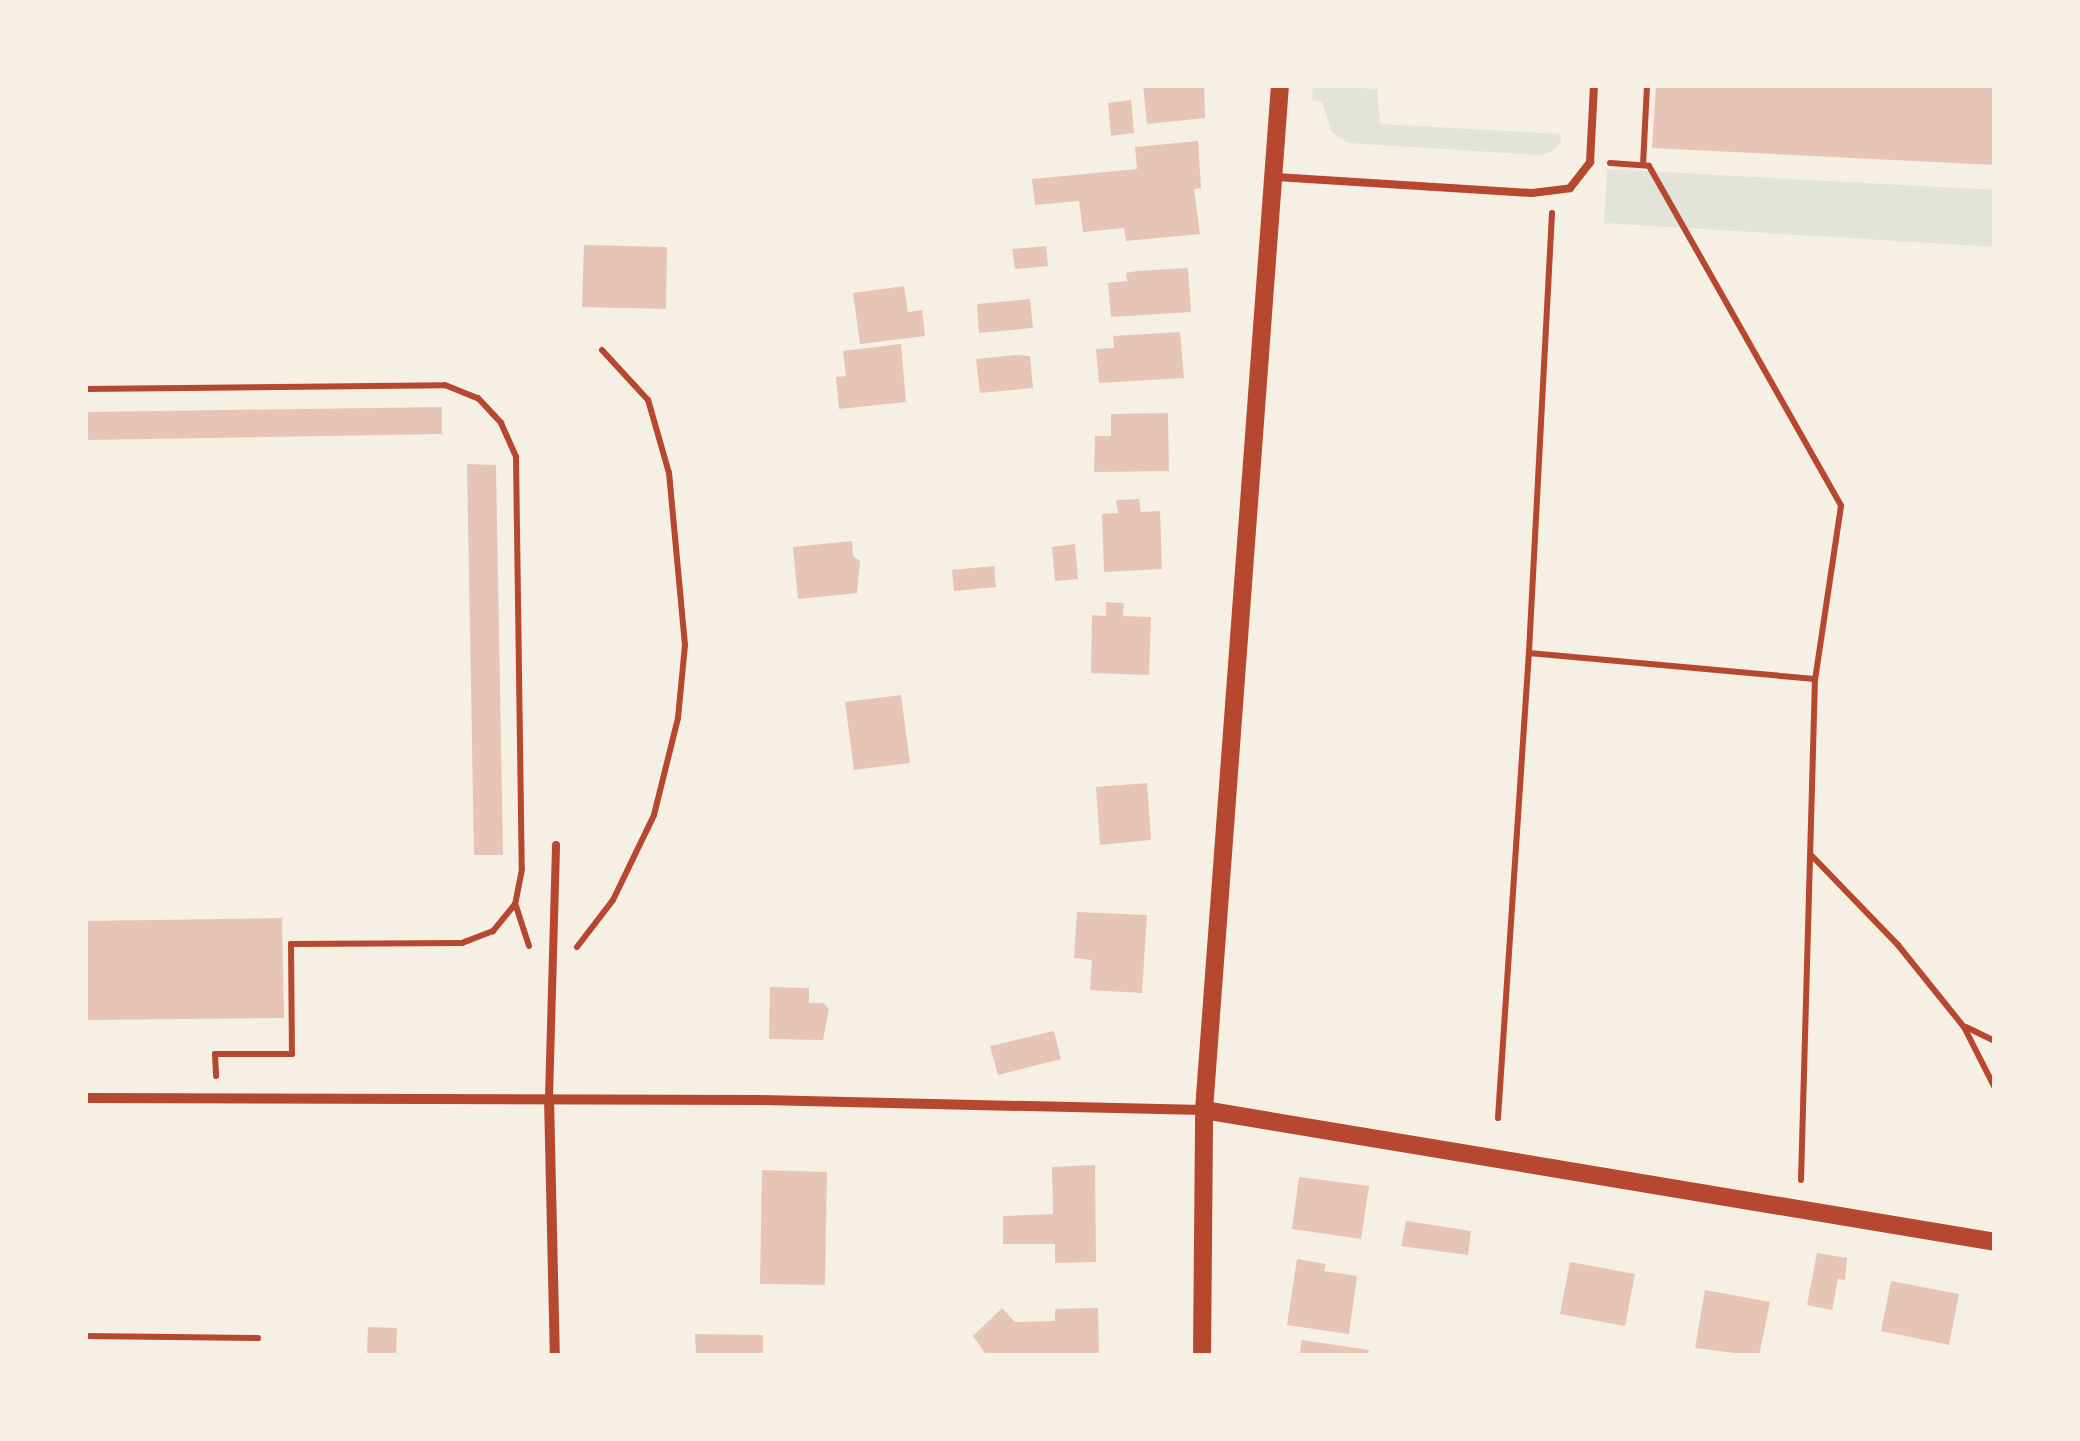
<!DOCTYPE html>
<style>
body{margin:0}
#map{position:relative;width:2080px;height:1441px;overflow:hidden;background:#f6efe4;font-family:"Noto Serif",serif}
div>[style]{position:absolute}
[style*='--x']{left:calc(var(--x)*1px);top:calc(var(--y)*1px);width:calc(var(--w)*1px);rotate:calc(var(--a)*1deg)}
.green>*{inset:0;background:#e2e4dc}
.building>*{inset:0;background:#e6c5b7}
.path>*{height:6px;margin:-3px;padding:0 3px;transform-origin:3px;border-radius:3px;background:#b5482f}
.service>*{height:8px;margin:-4px;padding:0 4px;transform-origin:4px;border-radius:4px;background:#b5482f}
.minor>*{height:10px;margin:-5px;padding:0 5px;transform-origin:5px;border-radius:5px;background:#b5482f}
.tertiary>*{height:18px;margin:-9px;padding:0 9px;transform-origin:9px;border-radius:9px;background:#b5482f}
span{translate:-50% -50%;white-space:nowrap;text-align:center;line-height:1.15;-webkit-text-stroke:8px #f6efe4;paint-order:stroke}
.frame{position:absolute;inset:0;border:88px solid #f6efe4;pointer-events:none}
</style>
<div id="map">
<div class="green">
<div style="clip-path:polygon(1313px 85px,1377px 89px,1380px 124px,1561px 134px,1561px 143px,1549px 153px,1539px 155px,1348px 143px,1332px 132px,1322px 102px,1312px 100px)"></div>
<div style="clip-path:polygon(1607px 169px,1995px 190px,1995px 247px,1604px 223px)"></div>
</div>
<div class="building">
<div style="clip-path:polygon(1143px 85px,1204px 85px,1205px 118px,1147px 124px)"></div>
<div style="clip-path:polygon(1656px 85px,1995px 85px,1995px 165px,1652px 148px)"></div>
<div style="clip-path:polygon(1131px 100px,1134px 133px,1111px 136px,1108px 103px)"></div>
<div style="clip-path:polygon(1198px 141px,1201px 188px,1194px 189px,1200px 234px,1126px 241px,1124px 228px,1083px 232px,1079px 201px,1035px 205px,1032px 179px,1137px 169px,1135px 147px)"></div>
<div style="clip-path:polygon(584px 245px,667px 247px,666px 309px,582px 307px)"></div>
<div style="clip-path:polygon(1046px 246px,1048px 266px,1015px 269px,1012px 249px)"></div>
<div style="clip-path:polygon(1188px 268px,1191px 312px,1111px 317px,1108px 283px,1127px 281px,1126px 273px,1137px 271px)"></div>
<div style="clip-path:polygon(904px 286px,908px 312px,922px 310px,925px 336px,860px 344px,853px 293px)"></div>
<div style="clip-path:polygon(1030px 299px,1033px 328px,979px 333px,977px 304px)"></div>
<div style="clip-path:polygon(1180px 332px,1184px 378px,1099px 383px,1096px 349px,1114px 348px,1113px 336px)"></div>
<div style="clip-path:polygon(901px 344px,906px 402px,839px 409px,836px 377px,846px 376px,843px 351px)"></div>
<div style="clip-path:polygon(1016px 355px,1030px 356px,1033px 388px,980px 393px,976px 359px)"></div>
<div style="clip-path:polygon(442px 407px,442px 434px,85px 440px,85px 412px)"></div>
<div style="clip-path:polygon(1168px 413px,1169px 471px,1094px 472px,1095px 436px,1111px 436px,1111px 414px)"></div>
<div style="clip-path:polygon(467px 464px,496px 465px,503px 855px,474px 855px)"></div>
<div style="clip-path:polygon(1139px 499px,1141px 512px,1160px 511px,1162px 569px,1104px 572px,1102px 514px,1118px 513px,1116px 500px)"></div>
<div style="clip-path:polygon(852px 541px,853px 556px,860px 561px,857px 593px,798px 599px,793px 547px)"></div>
<div style="clip-path:polygon(1075px 544px,1078px 579px,1055px 581px,1052px 547px)"></div>
<div style="clip-path:polygon(994px 566px,996px 587px,954px 591px,952px 570px)"></div>
<div style="clip-path:polygon(1106px 602px,1124px 603px,1123px 616px,1151px 617px,1149px 675px,1091px 673px,1092px 615px,1106px 616px)"></div>
<div style="clip-path:polygon(901px 695px,910px 763px,854px 770px,845px 702px)"></div>
<div style="clip-path:polygon(1147px 783px,1151px 840px,1100px 845px,1096px 787px)"></div>
<div style="clip-path:polygon(1077px 912px,1147px 915px,1142px 993px,1090px 990px,1092px 960px,1074px 958px)"></div>
<div style="clip-path:polygon(282px 918px,284px 1018px,85px 1020px,85px 921px)"></div>
<div style="clip-path:polygon(770px 987px,809px 988px,809px 1003px,823px 1003px,829px 1009px,823px 1040px,769px 1039px)"></div>
<div style="clip-path:polygon(1054px 1031px,1061px 1059px,998px 1075px,990px 1046px)"></div>
<div style="clip-path:polygon(1095px 1165px,1096px 1262px,1055px 1263px,1055px 1244px,1003px 1244px,1003px 1216px,1053px 1214px,1052px 1167px)"></div>
<div style="clip-path:polygon(762px 1170px,827px 1172px,825px 1285px,760px 1284px)"></div>
<div style="clip-path:polygon(1299px 1177px,1369px 1186px,1361px 1239px,1292px 1229px)"></div>
<div style="clip-path:polygon(1406px 1221px,1471px 1231px,1468px 1255px,1401px 1246px)"></div>
<div style="clip-path:polygon(1817px 1253px,1847px 1258px,1845px 1280px,1838px 1279px,1832px 1310px,1807px 1305px)"></div>
<div style="clip-path:polygon(1297px 1259px,1326px 1264px,1324px 1271px,1357px 1276px,1349px 1334px,1287px 1325px)"></div>
<div style="clip-path:polygon(1570px 1262px,1635px 1274px,1625px 1326px,1560px 1314px)"></div>
<div style="clip-path:polygon(1891px 1281px,1959px 1294px,1949px 1345px,1881px 1331px)"></div>
<div style="clip-path:polygon(1705px 1290px,1770px 1302px,1759px 1356px,1695px 1348px)"></div>
<div style="clip-path:polygon(1002px 1308px,1015px 1322px,1055px 1321px,1055px 1309px,1098px 1308px,1099px 1356px,987px 1356px,973px 1336px)"></div>
<div style="clip-path:polygon(368px 1327px,397px 1328px,396px 1356px,367px 1356px)"></div>
<div style="clip-path:polygon(695px 1334px,763px 1335px,763px 1356px,696px 1356px)"></div>
<div style="clip-path:polygon(1302px 1340px,1369px 1350px,1368px 1356px,1299px 1356px)"></div>
</div>
<div class="path">
<div style="--x:1610;--y:163;--w:39;--a:4"></div>
<div style="--x:1649;--y:166;--w:390;--a:60.5"></div>
<div style="--x:1841;--y:506;--w:175;--a:98.5"></div>
<div style="--x:1643;--y:165;--w:80;--a:-87.1"></div>
<div style="--x:1552;--y:213;--w:441;--a:93"></div>
<div style="--x:1529;--y:653;--w:287;--a:5.2"></div>
<div style="--x:1815;--y:679;--w:501;--a:91.6"></div>
<div style="--x:85;--y:389;--w:360;--a:-0.6"></div>
<div style="--x:445;--y:385;--w:35;--a:22"></div>
<div style="--x:478;--y:398;--w:34;--a:47"></div>
<div style="--x:501;--y:423;--w:37;--a:66"></div>
<div style="--x:516;--y:457;--w:412;--a:89.2"></div>
<div style="--x:522;--y:869;--w:36;--a:101"></div>
<div style="--x:515;--y:904;--w:35;--a:129"></div>
<div style="--x:493;--y:931;--w:33;--a:159"></div>
<div style="--x:462;--y:943;--w:171;--a:179.7"></div>
<div style="--x:291;--y:944;--w:110;--a:89.5"></div>
<div style="--x:292;--y:1054;--w:77;--a:180"></div>
<div style="--x:215;--y:1054;--w:22;--a:87"></div>
<div style="--x:1812;--y:856;--w:124;--a:46"></div>
<div style="--x:1898;--y:945;--w:105;--a:51.2"></div>
<div style="--x:1964;--y:1027;--w:68;--a:63.1"></div>
<div style="--x:516;--y:906;--w:42;--a:72"></div>
<div style="--x:577;--y:947;--w:59;--a:-52.5"></div>
<div style="--x:613;--y:900;--w:94;--a:-64.2"></div>
<div style="--x:654;--y:815;--w:100;--a:-76.1"></div>
<div style="--x:678;--y:718;--w:73;--a:-84.5"></div>
<div style="--x:685;--y:645;--w:173;--a:-95.3"></div>
<div style="--x:669;--y:473;--w:76;--a:-106"></div>
<div style="--x:648;--y:400;--w:68;--a:-132.6"></div>
<div style="--x:1966;--y:1027;--w:32;--a:26"></div>
<div style="--x:1498;--y:1118;--w:466;--a:-86.2"></div>
<div style="--x:85;--y:1336;--w:173;--a:0.7"></div>
</div>
<div class="service">
<div style="--x:1276;--y:177;--w:256;--a:3.6"></div>
<div style="--x:1532;--y:193;--w:38;--a:-7"></div>
<div style="--x:1570;--y:188;--w:33;--a:-52"></div>
<div style="--x:1590;--y:162;--w:77;--a:-87"></div>
<div style="--x:549;--y:1098;--w:253;--a:-88.4"></div>
</div>
<div class="minor">
<div style="--x:85;--y:1098;--w:673;--a:0.17"></div>
<div style="--x:758;--y:1100;--w:446;--a:1.3"></div>
<div style="--x:549;--y:1098;--w:258;--a:88.7"></div>
</div>
<div class="tertiary">
<div style="--x:1204;--y:1110;--w:802;--a:9.47"></div>
<div style="--x:1202;--y:1356;--w:246;--a:-89.5"></div>
<div style="--x:1204;--y:1110;--w:1028;--a:-85.76"></div>
</div>
<div class="frame"></div>
</div>
